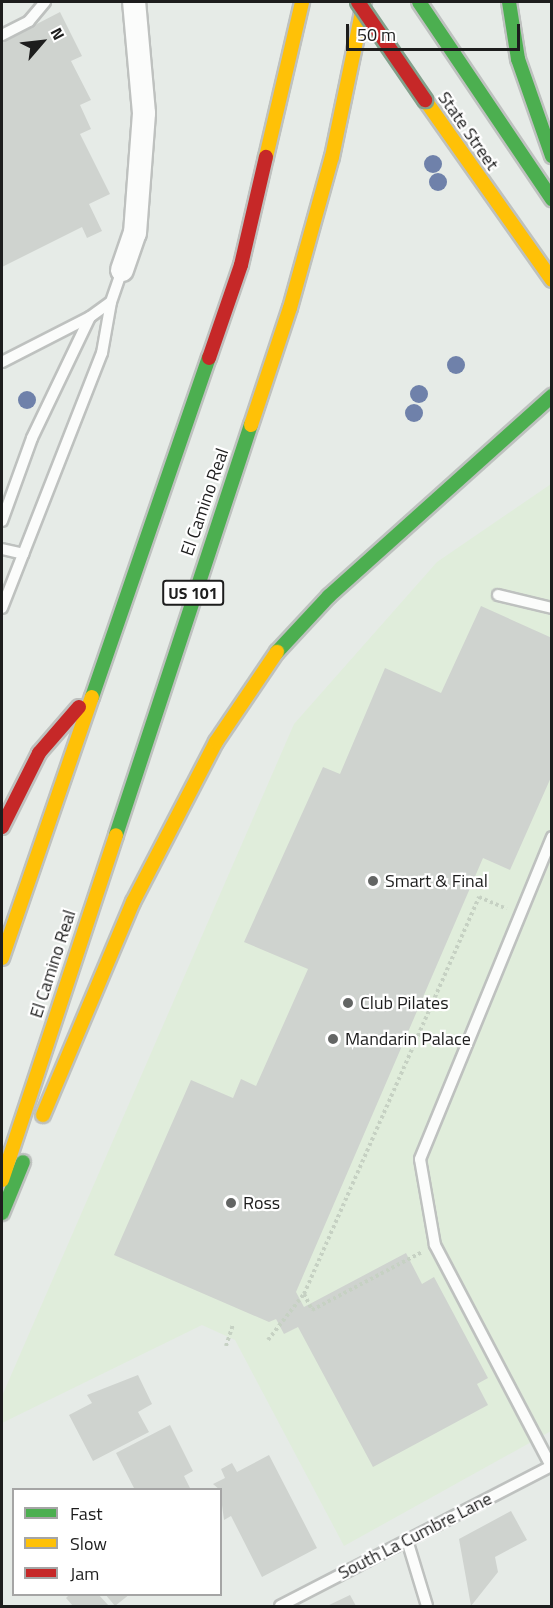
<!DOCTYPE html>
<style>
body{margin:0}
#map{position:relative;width:553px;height:1608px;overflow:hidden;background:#e6ebe7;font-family:"Titillium Web",sans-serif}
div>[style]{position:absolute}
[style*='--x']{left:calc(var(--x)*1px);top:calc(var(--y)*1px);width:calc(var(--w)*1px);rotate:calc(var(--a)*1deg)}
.commercial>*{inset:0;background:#e0eddb}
.building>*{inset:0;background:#cfd3cf}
.path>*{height:4px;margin-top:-2px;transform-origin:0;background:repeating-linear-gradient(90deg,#c6d1c3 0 3px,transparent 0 6px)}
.roads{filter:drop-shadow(2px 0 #bec1bf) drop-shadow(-2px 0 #bec1bf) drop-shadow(0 2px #bec1bf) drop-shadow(0 -2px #bec1bf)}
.lane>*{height:10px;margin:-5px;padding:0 5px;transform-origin:5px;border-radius:5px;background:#fbfcfb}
.street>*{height:22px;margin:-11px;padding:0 11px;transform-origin:11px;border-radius:11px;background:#fbfcfb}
.fast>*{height:14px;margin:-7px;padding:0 7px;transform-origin:7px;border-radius:7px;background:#4caf50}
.slow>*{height:14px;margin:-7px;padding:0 7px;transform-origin:7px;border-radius:7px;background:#ffc107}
.jam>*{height:14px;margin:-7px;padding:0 7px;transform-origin:7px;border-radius:7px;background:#c62828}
.bridges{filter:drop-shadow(2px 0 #83a18c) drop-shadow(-2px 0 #83a18c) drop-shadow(0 2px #83a18c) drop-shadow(0 -2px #83a18c)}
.jam-bridge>*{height:14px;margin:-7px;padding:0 7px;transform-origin:7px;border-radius:7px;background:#c62828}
.trees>*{width:18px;height:18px;margin:-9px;border-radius:50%;background:#6f81aa}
.dots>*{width:16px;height:16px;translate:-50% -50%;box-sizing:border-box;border:3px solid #fff;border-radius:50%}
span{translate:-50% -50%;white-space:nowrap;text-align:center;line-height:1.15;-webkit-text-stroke:4.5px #fff;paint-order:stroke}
.shield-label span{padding:2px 4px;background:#fff;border:2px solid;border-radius:4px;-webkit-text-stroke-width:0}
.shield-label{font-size:16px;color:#1d1d1d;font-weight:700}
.street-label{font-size:18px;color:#1d1d1d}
.poi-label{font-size:18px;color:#1d1d1d}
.left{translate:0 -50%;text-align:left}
.frame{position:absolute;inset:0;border:3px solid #1d1d1d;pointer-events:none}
.legend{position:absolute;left:12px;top:1488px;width:210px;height:108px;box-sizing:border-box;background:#fff;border:2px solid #a5a5a5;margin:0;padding:8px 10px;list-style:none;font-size:18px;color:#1d1d1d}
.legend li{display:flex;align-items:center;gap:12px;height:30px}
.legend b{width:30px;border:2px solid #a5a5a5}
.north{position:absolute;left:12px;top:12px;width:60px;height:60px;-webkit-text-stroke:4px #fff;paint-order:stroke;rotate:62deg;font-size:16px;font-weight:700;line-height:24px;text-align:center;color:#1d1d1d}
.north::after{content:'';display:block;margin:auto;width:21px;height:27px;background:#1d1d1d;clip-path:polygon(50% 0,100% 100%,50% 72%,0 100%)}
.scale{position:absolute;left:346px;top:24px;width:174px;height:27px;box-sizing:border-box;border:3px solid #1d1d1d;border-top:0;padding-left:8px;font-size:18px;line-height:21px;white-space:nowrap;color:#1d1d1d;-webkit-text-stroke:4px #fff;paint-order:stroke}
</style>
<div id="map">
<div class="commercial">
<div style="clip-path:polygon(551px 484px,551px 1431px,344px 1546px,235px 1340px,202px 1325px,2px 1423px,2px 1396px,294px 724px,437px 562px)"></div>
</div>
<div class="building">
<div style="clip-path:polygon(60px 12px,82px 56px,71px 61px,91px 100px,80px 105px,91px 129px,80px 134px,110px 194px,89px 204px,102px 231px,87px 238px,82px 227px,2px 267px,2px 42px)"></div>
<div style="clip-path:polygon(481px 606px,552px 638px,552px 775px,510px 870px,483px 858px,296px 1292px,304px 1307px,406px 1253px,422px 1284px,434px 1277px,488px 1378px,477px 1384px,488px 1405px,373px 1467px,298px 1327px,284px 1334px,276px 1319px,269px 1322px,114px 1255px,191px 1080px,233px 1098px,241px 1079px,256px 1086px,308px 969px,244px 942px,323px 767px,340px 774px,385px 668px,441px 693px)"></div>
<div style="clip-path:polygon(138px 1375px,152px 1404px,138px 1412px,149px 1432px,93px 1461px,69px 1415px,92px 1403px,87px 1395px)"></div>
<div style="clip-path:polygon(170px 1425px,193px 1471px,184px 1476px,191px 1490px,135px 1490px,116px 1453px)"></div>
<div style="clip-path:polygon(269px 1455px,317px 1548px,262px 1577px,231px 1516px,224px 1520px,220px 1490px,213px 1484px,225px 1478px,221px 1469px,232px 1463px,237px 1472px)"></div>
<div style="clip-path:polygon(511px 1511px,527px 1540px,495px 1557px,498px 1572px,471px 1606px,459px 1539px)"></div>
<div style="clip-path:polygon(70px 1594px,98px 1594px,109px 1606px,73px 1606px,66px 1598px)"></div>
<div style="clip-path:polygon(105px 1594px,130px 1594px,115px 1606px)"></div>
<div style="clip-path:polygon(350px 1595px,356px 1606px,327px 1606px)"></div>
</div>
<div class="path">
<div style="--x:304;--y:1294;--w:434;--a:-66.2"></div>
<div style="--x:479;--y:897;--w:30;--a:23"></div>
<div style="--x:268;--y:1340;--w:58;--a:-52"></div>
<div style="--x:304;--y:1294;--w:18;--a:63"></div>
<div style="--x:312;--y:1310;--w:124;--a:-27.8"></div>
<div style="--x:226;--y:1346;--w:22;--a:-72"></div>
</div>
<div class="roads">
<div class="lane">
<div style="--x:2;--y:35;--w:30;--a:-27"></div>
<div style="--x:29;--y:21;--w:25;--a:-50"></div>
<div style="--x:2;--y:362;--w:99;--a:-27.1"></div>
<div style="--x:90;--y:317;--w:26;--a:-36"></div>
<div style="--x:2;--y:521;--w:88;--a:-70.1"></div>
<div style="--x:32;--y:438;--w:134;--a:-64.4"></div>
<div style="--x:2;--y:549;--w:22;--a:13"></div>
<div style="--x:498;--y:595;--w:56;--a:13.5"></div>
<div style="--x:2;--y:608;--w:274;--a:-68.6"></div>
<div style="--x:102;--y:353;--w:52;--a:-80"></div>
<div style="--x:111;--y:302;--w:34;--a:-71"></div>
<div style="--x:407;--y:1540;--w:69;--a:73.1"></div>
<div style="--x:280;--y:1606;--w:305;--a:-27.3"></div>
<div style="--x:551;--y:1466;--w:250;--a:-117.7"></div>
<div style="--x:435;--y:1245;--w:87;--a:-99.9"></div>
<div style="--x:420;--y:1159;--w:348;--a:-67.7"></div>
</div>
<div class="street">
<div style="--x:122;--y:270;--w:39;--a:-71"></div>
<div style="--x:135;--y:233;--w:120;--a:-85.7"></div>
<div style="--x:144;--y:113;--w:111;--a:-95.1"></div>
</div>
<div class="fast">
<div style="--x:419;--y:2;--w:238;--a:56"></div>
<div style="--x:509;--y:2;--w:58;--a:81"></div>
<div style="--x:518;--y:59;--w:103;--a:70.7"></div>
<div style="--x:277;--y:652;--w:76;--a:-47.1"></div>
<div style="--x:329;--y:596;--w:300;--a:-41.9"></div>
<div style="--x:92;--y:697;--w:359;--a:-71"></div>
<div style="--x:116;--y:835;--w:432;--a:-71.8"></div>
<div style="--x:2;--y:1213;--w:55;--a:-67.6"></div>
</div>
<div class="slow">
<div style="--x:425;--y:100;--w:220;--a:54.8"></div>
<div style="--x:266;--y:157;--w:159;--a:-76.9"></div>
<div style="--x:251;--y:425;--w:123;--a:-71.6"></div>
<div style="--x:290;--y:308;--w:157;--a:-74.5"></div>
<div style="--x:332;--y:157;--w:158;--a:-78.3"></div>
<div style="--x:2;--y:958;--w:276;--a:-71"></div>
<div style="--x:43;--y:1115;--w:231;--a:-67.1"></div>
<div style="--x:133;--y:902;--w:180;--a:-62.6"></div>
<div style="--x:216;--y:742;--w:109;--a:-55.9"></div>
<div style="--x:2;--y:1180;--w:363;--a:-71.7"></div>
</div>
<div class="jam">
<div style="--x:209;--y:358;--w:98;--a:-71"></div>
<div style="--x:241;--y:265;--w:111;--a:-77"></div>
<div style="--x:2;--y:827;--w:83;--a:-63.4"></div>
<div style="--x:39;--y:753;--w:61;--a:-49"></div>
</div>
</div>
<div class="bridges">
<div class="jam-bridge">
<div style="--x:358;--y:2;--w:119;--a:55.6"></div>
</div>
</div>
<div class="trees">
<div style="left:433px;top:164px"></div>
<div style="left:438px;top:182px"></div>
<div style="left:456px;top:365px"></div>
<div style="left:419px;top:394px"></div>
<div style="left:27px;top:400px"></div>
<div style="left:414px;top:413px"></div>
</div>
<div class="dots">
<div style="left:373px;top:881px;background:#636564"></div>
<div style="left:348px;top:1003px;background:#636564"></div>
<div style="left:333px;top:1039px;background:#636564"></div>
<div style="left:231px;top:1203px;background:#636564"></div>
</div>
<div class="shield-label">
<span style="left:193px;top:593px">US 101</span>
</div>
<div class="street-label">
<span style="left:468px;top:131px;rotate:55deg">State Street</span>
<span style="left:205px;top:502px;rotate:-71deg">El Camino Real</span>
<span style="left:53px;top:964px;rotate:-72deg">El Camino Real</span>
<span style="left:415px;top:1536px;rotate:-27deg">South La Cumbre Lane</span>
</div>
<div class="poi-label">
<span class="left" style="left:385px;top:881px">Smart &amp; Final</span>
<span class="left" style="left:360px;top:1003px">Club Pilates</span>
<span class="left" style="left:345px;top:1039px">Mandarin Palace</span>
<span class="left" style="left:243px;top:1203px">Ross</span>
</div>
<div class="frame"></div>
<ul class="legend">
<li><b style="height:8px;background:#4caf50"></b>Fast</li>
<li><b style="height:8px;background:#ffc107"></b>Slow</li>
<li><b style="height:8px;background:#c62828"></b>Jam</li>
</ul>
<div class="north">N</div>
<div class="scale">50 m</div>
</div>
